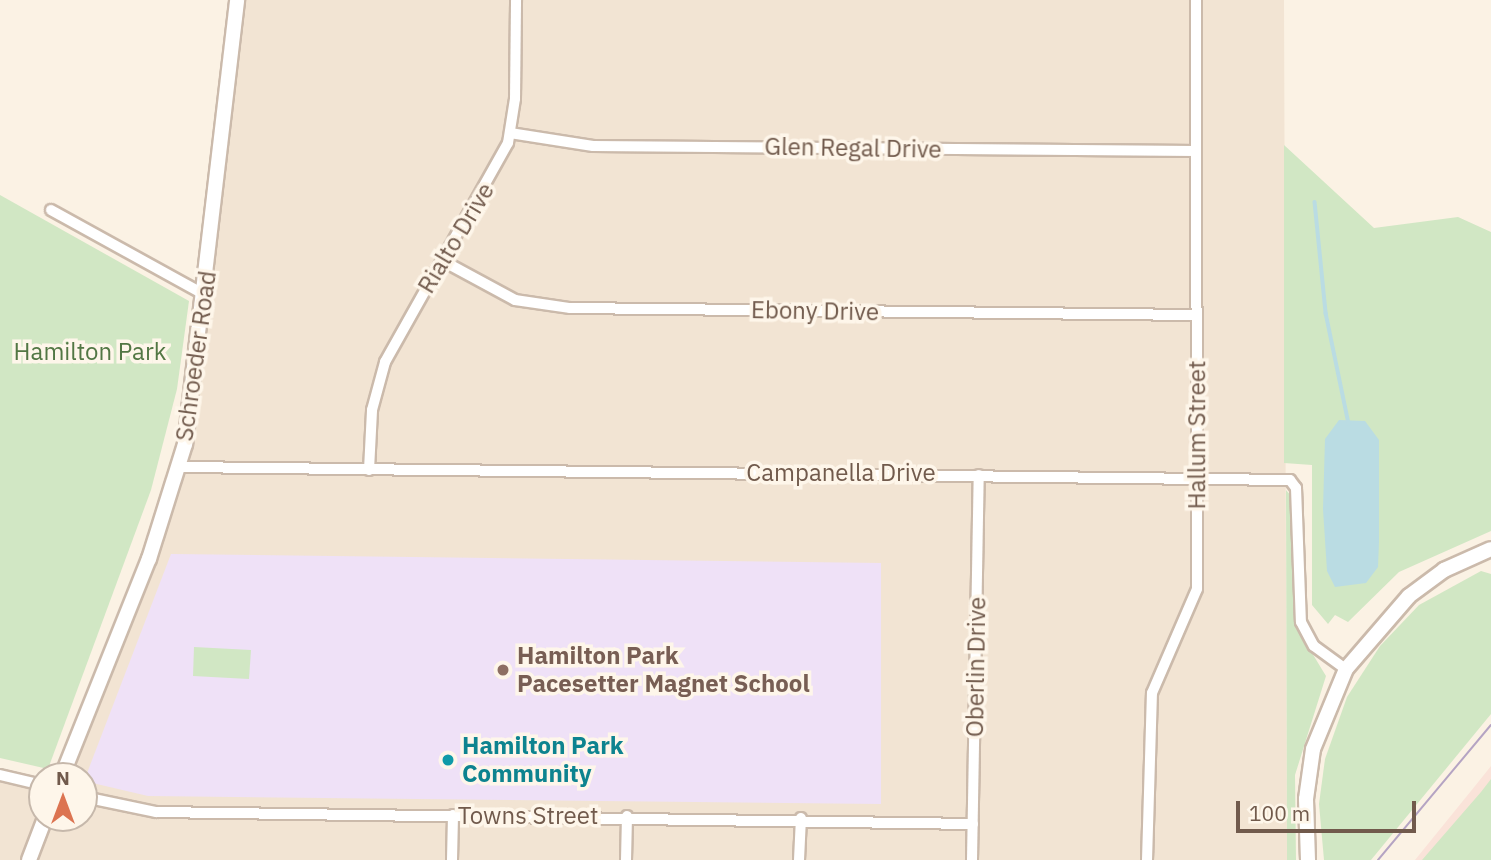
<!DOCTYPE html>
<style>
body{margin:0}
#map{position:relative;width:1491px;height:860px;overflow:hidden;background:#fbf2e4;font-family:"IBM Plex Sans",sans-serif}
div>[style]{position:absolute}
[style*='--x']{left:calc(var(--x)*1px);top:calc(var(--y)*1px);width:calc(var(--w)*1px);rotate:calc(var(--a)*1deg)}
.residential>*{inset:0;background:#f2e4d3}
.commercial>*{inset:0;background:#fae3d9}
.education>*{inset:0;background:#efe1f7}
.green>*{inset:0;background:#d1e7c4}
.water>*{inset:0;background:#badce3}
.stream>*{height:3.5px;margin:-1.75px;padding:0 1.75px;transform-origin:1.75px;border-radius:1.75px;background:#badce3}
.roads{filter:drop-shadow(2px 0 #cbbaab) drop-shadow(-2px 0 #cbbaab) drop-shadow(0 2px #cbbaab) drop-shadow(0 -2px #cbbaab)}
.street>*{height:10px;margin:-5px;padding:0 5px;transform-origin:5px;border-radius:5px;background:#fff}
.secondary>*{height:14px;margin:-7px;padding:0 7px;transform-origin:7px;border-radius:7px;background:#fff}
.tram>*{height:2px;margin:-1px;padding:0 1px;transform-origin:1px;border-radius:1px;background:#b5a4c3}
.dots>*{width:19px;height:19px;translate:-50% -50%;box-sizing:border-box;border:4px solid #fef6ea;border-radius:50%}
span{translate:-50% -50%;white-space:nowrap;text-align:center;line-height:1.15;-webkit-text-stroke:7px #fef6ea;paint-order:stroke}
.street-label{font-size:24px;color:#715a4c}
.park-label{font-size:24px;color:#527744}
.education-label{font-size:24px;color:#785e54;font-weight:700}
.left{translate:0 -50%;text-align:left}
.culture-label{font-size:24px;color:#0d838f;font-weight:700}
.north{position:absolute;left:28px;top:762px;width:70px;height:70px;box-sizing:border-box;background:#fef6ea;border:2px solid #c6b8ab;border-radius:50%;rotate:0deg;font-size:19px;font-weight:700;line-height:28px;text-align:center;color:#715a4c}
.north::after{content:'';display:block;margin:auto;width:24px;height:32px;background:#dc7451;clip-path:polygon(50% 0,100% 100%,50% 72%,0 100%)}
.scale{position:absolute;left:1236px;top:801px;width:180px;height:32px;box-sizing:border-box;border:4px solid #715a4c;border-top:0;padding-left:9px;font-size:21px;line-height:24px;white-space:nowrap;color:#715a4c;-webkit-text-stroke:5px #fef6ea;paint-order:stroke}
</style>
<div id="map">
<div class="residential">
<div style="clip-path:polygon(239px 0,1284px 0,1287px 860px,0 860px,0 782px,42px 787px,42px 818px,84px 818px,84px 776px,61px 776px,185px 444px)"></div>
</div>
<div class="commercial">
<div style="clip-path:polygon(1491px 766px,1491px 860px,1415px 860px,1475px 786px)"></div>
</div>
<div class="education">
<div style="clip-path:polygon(171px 554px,881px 563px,881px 804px,148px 796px,84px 781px)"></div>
</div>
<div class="green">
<div style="clip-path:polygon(1284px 145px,1374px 228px,1458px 217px,1491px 232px,1491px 531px,1399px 572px,1348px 622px,1335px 615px,1328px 624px,1312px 605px,1312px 465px,1284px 463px)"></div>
<div style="clip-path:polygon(0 195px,189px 301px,177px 389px,151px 490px,48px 769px,0 758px)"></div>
<div style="clip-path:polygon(1286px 490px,1292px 497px,1295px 625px,1326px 676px,1295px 775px,1296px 860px,1287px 860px)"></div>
<div style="clip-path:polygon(1481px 571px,1491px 574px,1491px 714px,1371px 860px,1324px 860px,1319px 804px,1325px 759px,1347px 697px,1380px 646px,1419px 605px)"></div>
<div style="clip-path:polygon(194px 647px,251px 650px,249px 679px,193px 676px)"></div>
<div style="clip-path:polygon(1491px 779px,1491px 860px,1422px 860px,1481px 792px)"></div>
</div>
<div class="water">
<div style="clip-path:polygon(1339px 420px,1365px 421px,1379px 440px,1379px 542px,1378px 567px,1366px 583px,1335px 587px,1327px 571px,1323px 509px,1325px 439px)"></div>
</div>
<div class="stream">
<div style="--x:1315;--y:202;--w:112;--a:84.3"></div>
<div style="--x:1326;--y:313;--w:113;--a:78.3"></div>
</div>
<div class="roads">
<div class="street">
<div style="--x:510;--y:133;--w:84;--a:8.9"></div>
<div style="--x:593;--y:146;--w:603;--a:0.48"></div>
<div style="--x:51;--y:210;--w:176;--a:28.9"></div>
<div style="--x:443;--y:261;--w:82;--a:28.4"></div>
<div style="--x:515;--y:300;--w:56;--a:8.3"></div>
<div style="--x:570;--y:308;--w:627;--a:0.64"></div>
<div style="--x:180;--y:467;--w:1110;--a:0.67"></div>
<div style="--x:1290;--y:480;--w:10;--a:53"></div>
<div style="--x:1296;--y:488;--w:134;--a:87.9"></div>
<div style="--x:1301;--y:622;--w:27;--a:62"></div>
<div style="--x:1314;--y:646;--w:39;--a:36"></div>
<div style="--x:369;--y:470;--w:60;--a:-87.1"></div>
<div style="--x:372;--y:410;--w:50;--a:-74.8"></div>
<div style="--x:385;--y:362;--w:251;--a:-60.7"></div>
<div style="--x:508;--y:143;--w:45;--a:-81"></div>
<div style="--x:515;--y:99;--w:99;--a:-89.4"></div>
<div style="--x:0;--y:775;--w:43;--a:13.4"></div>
<div style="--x:84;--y:797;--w:74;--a:11.8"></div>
<div style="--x:156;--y:812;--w:817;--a:0.84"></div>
<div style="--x:452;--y:860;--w:45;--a:-88.7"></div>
<div style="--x:626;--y:860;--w:44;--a:-88.7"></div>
<div style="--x:799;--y:860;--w:42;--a:-87.3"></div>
<div style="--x:972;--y:860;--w:385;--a:-89"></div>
<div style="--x:1147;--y:860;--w:167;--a:-88.3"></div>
<div style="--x:1152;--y:693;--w:113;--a:-66.6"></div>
<div style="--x:1197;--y:589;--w:589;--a:-90.1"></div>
</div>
<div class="secondary">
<div style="--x:62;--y:776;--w:234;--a:-68.2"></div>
<div style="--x:149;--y:559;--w:121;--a:-72.6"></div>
<div style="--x:185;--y:444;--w:447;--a:-83.3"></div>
<div style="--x:29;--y:860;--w:45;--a:-69.1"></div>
<div style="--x:1308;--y:860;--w:61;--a:-91.9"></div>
<div style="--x:1306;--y:799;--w:50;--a:-82"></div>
<div style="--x:1313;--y:749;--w:87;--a:-67.6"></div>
<div style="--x:1346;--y:669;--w:96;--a:-49.2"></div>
<div style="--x:1409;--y:596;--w:44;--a:-36.6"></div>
<div style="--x:1444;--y:570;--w:51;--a:-24.1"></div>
</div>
</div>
<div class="tram">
<div style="--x:1378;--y:860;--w:176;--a:-50.1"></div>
</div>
<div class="dots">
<div style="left:503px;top:670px;background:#8d6e63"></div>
<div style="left:448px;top:760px;background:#0f9aa8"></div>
</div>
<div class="street-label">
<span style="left:853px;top:148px;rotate:1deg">Glen Regal Drive</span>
<span style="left:456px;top:238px;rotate:-59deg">Rialto Drive</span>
<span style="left:815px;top:311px;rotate:1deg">Ebony Drive</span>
<span style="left:196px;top:356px;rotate:-82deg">Schroeder Road</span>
<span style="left:1197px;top:435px;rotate:-90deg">Hallum Street</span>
<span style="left:841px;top:473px">Campanella Drive</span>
<span style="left:976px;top:667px;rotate:-89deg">Oberlin Drive</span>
<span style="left:528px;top:816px">Towns Street</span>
</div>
<div class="park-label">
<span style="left:90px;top:352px">Hamilton Park</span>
</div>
<div class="education-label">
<span class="left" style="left:517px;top:670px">Hamilton Park<br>Pacesetter Magnet School</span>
</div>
<div class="culture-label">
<span class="left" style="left:462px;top:760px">Hamilton Park<br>Community</span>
</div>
<div class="north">N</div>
<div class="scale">100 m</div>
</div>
